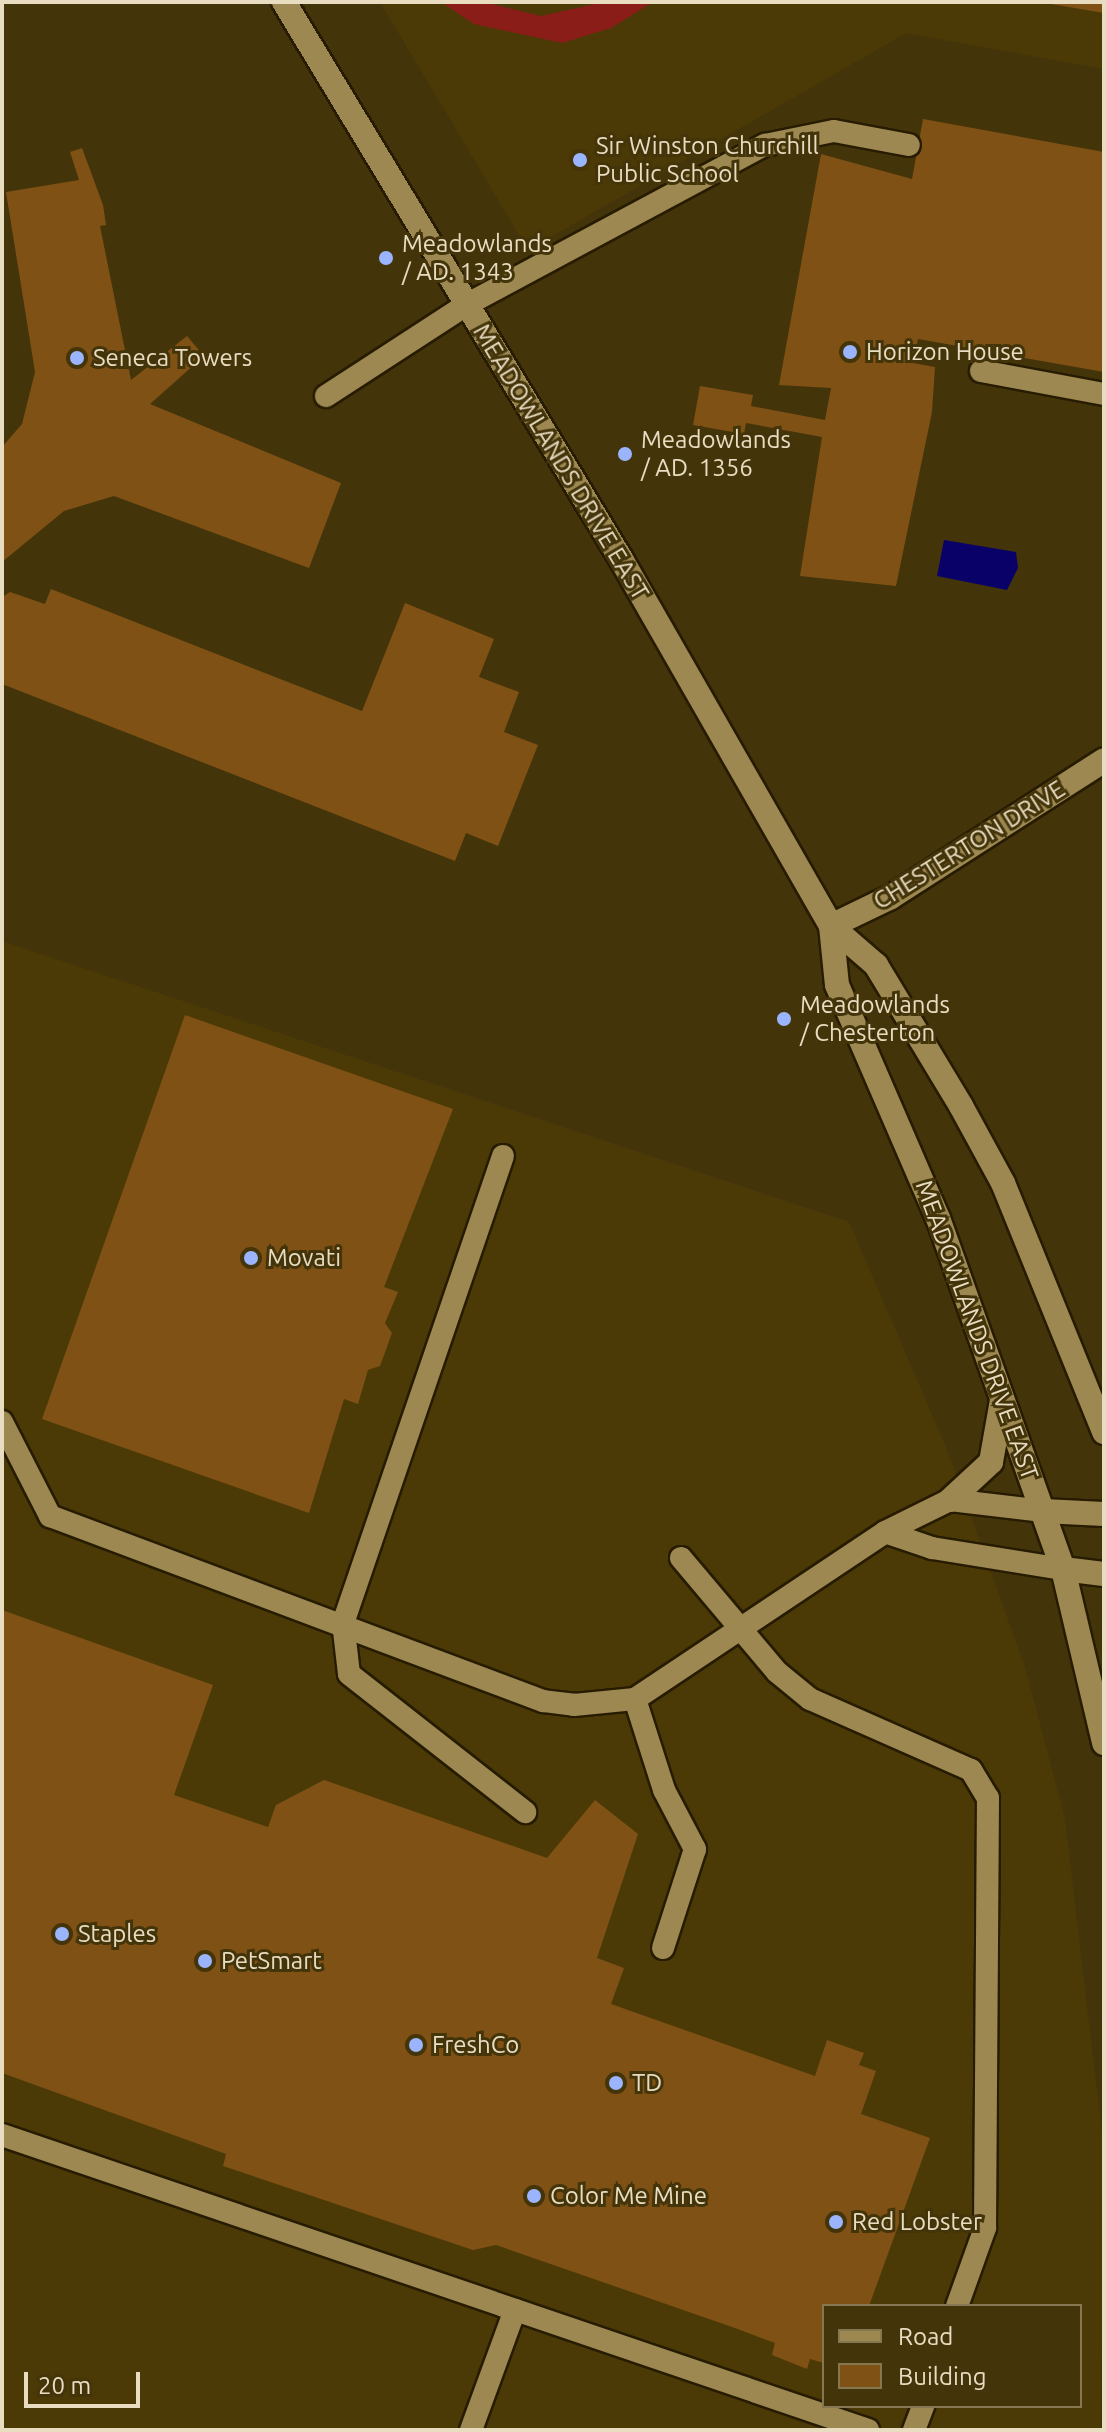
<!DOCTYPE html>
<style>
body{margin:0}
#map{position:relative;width:1106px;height:2432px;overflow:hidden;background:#44340a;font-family:Ubuntu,sans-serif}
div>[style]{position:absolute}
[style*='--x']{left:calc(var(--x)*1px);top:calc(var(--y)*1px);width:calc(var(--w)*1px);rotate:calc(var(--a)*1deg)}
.built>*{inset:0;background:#4c3a06}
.green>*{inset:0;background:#8b1d18}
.water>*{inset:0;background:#090167}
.building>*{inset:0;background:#7f5115}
.roads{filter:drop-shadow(2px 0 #271c01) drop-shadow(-2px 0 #271c01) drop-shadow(0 2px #271c01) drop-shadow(0 -2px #271c01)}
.lane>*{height:22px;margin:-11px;padding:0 11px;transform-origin:11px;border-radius:11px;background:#9d8852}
.secondary>*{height:24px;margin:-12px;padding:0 12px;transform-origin:12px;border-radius:12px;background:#9d8852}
.dots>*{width:22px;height:22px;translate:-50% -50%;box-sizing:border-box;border:4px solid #44340a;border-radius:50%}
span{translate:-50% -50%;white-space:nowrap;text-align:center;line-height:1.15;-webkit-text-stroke:6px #44340a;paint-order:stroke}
.poi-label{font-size:24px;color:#e8dcc1}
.left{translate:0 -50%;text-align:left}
.street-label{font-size:24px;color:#e8dcc1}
.frame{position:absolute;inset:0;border:4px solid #e8dcc1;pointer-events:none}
.legend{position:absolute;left:822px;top:2304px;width:260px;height:104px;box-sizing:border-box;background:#44340a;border:2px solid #867753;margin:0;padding:10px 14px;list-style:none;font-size:24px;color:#e8dcc1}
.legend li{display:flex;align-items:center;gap:16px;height:40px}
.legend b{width:40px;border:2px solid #867753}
.scale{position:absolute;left:24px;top:2372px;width:116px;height:36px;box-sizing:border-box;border:4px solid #e8dcc1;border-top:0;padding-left:10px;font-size:24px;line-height:28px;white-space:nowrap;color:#e8dcc1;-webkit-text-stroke:6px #44340a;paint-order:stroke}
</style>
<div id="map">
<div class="built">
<div style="clip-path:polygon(380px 2px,1104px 2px,1104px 69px,906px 33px,528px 250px)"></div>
<div style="clip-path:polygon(evenodd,2px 941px,849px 1222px,947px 1450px,1025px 1667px,1065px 1819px,1104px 2151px,1101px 2430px,2px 2430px,2px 941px,824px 2306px,1080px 2306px,1080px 2406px,824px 2406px,824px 2306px)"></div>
</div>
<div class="green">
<div style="clip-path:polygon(441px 2px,484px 2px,541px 16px,604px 2px,653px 2px,611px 28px,562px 43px,474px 24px)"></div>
</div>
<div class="water">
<div style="clip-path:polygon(944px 540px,1016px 552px,1018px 568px,1007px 590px,937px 576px)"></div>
</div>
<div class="building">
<div style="clip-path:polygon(1051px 2px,1104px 2px,1104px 13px,1051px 4px)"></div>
<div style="clip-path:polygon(923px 119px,1104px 152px,1104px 372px,918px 339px,913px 363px,935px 367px,932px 412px,896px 586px,800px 576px,822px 437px,746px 423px,744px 434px,693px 425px,700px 386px,753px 395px,751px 406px,825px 420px,831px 388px,779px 385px,821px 154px,912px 179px)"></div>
<div style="clip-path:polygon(82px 148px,103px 205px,106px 225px,100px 226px,131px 380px,187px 336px,204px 356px,150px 404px,341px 483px,309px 568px,114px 496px,64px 511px,2px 562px,2px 447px,22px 424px,35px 372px,6px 192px,79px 180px,70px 152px)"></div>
<div style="clip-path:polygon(51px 589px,362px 711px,405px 603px,494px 639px,479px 677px,519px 692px,504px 732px,538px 745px,498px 846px,466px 833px,455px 861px,2px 684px,2px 597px,10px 592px,45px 604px)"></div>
<div style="clip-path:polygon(185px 1015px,453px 1109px,384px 1287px,398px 1292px,385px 1323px,392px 1333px,380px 1366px,368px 1370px,358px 1404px,344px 1399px,309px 1513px,42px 1419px)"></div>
<div style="clip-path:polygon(2px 1610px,213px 1685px,174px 1795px,268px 1827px,276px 1805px,324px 1780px,547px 1858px,595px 1800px,638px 1834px,597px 1958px,624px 1968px,611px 2004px,815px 2076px,827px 2040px,864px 2053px,859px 2065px,876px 2071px,861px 2114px,930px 2138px,869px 2306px,824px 2306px,824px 2363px,810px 2359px,807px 2369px,772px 2355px,775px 2343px,735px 2328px,496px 2245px,473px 2250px,223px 2166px,226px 2154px,2px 2073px)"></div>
</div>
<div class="roads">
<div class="lane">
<div style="--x:981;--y:371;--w:125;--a:10.6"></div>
<div style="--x:326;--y:396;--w:167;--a:-33"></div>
<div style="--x:466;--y:305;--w:339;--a:-28.2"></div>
<div style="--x:765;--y:145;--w:70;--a:-11.5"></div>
<div style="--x:834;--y:131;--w:76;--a:10.6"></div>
<div style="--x:503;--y:1156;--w:493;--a:108.9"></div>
<div style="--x:343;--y:1622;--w:52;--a:83.4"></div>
<div style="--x:349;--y:1674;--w:224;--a:38.1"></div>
<div style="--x:2;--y:1422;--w:106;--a:62.9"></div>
<div style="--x:50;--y:1516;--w:527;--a:20.57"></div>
<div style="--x:543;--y:1701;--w:31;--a:7"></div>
<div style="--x:574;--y:1705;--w:61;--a:-5.6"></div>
<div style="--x:635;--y:1699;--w:301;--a:-33.7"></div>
<div style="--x:885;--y:1532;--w:72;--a:-26.2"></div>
<div style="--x:950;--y:1500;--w:94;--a:6.7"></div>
<div style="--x:885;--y:1532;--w:50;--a:18.8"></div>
<div style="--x:932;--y:1548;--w:133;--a:9.1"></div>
<div style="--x:681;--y:1558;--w:149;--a:49.9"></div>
<div style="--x:777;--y:1672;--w:43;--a:39.3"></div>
<div style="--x:810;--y:1699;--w:176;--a:23.8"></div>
<div style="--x:971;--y:1770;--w:33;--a:59"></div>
<div style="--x:988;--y:1798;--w:430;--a:90.4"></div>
<div style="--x:985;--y:2228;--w:83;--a:109.7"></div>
<div style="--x:635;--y:1699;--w:96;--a:72.3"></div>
<div style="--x:664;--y:1790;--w:67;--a:62.3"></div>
<div style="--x:695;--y:1849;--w:104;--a:107.9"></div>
<div style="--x:2;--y:2135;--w:915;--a:18.81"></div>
<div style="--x:471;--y:2430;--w:128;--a:-69.9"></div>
<div style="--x:914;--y:2430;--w:26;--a:-69"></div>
</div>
<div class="secondary">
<div style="--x:284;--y:2;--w:651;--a:58.82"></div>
<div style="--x:621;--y:559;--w:423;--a:60.2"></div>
<div style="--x:831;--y:926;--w:60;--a:40.9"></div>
<div style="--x:876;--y:965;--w:165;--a:58.9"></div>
<div style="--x:961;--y:1106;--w:88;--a:61.4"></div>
<div style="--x:1003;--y:1183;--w:269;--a:67.9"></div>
<div style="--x:831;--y:926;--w:59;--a:84.2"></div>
<div style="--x:837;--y:985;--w:254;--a:66.6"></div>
<div style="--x:938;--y:1218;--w:373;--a:70.4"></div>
<div style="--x:1063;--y:1569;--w:179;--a:76.7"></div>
<div style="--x:831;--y:926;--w:67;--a:-25.8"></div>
<div style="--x:891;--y:897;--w:253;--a:-32.7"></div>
<div style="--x:950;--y:1500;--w:56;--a:-42.8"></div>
<div style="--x:991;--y:1462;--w:63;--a:-79.9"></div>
<div style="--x:1043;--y:1511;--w:61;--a:2.8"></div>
<div style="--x:1063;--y:1569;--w:41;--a:7"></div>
</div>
</div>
<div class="dots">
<div style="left:580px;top:160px;background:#9ab5fd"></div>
<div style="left:386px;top:258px;background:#9ab5fd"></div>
<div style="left:850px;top:352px;background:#9ab5fd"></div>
<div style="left:77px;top:358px;background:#9ab5fd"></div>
<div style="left:625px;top:454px;background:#9ab5fd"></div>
<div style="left:784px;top:1019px;background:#9ab5fd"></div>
<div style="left:251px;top:1258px;background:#9ab5fd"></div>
<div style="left:62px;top:1934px;background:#9ab5fd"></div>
<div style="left:205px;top:1961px;background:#9ab5fd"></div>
<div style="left:416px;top:2045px;background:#9ab5fd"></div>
<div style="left:616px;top:2083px;background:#9ab5fd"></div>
<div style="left:534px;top:2196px;background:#9ab5fd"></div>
<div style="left:836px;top:2222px;background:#9ab5fd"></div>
</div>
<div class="poi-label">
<span class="left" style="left:596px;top:160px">Sir Winston Churchill<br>Public School</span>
<span class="left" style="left:402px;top:258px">Meadowlands<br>/ AD. 1343</span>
<span class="left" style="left:866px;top:352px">Horizon House</span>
<span class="left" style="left:93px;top:358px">Seneca Towers</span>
<span class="left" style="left:641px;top:454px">Meadowlands<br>/ AD. 1356</span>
<span class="left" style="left:800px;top:1019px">Meadowlands<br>/ Chesterton</span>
<span class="left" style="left:267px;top:1258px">Movati</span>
<span class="left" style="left:78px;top:1934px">Staples</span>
<span class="left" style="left:221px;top:1961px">PetSmart</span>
<span class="left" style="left:432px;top:2045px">FreshCo</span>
<span class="left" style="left:632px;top:2083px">TD</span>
<span class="left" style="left:550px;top:2196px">Color Me Mine</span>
<span class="left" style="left:852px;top:2222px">Red Lobster</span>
</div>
<div class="street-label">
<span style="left:561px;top:462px;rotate:59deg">MEADOWLANDS DRIVE EAST</span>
<span style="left:969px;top:845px;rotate:-32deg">CHESTERTON DRIVE</span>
<span style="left:977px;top:1330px;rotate:70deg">MEADOWLANDS DRIVE EAST</span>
</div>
<div class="frame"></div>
<ul class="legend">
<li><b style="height:10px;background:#9d8852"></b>Road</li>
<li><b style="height:22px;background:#7f5115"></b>Building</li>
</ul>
<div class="scale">20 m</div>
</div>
